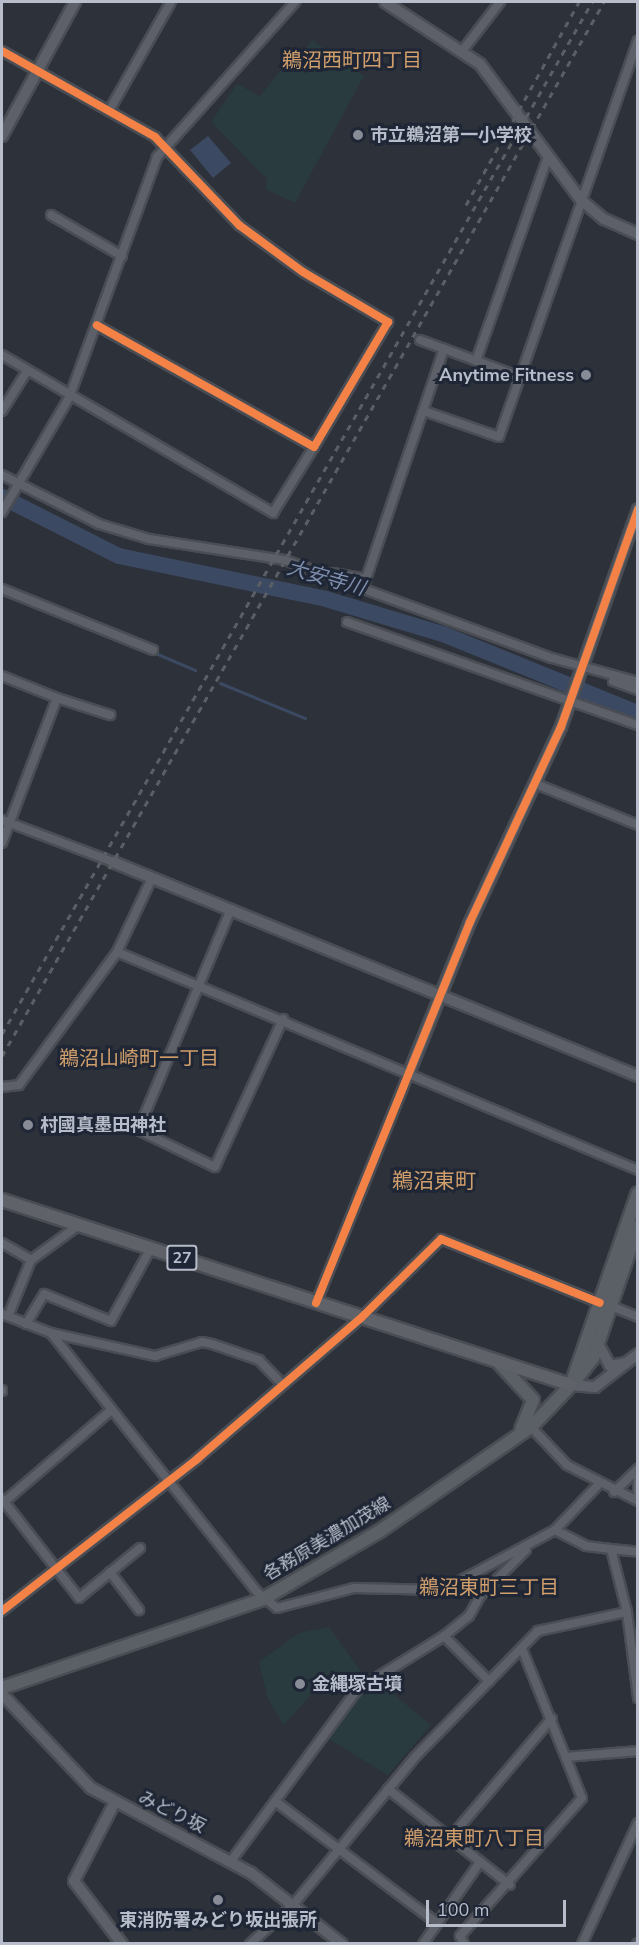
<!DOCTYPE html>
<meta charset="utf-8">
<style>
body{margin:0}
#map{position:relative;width:639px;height:1945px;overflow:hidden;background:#2d3139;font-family:"Nunito Sans","Noto Sans JP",sans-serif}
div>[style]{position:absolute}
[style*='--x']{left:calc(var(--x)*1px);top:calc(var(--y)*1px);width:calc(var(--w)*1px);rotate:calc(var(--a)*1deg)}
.green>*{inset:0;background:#293b3f}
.water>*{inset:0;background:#3c4963}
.stream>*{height:3px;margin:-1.5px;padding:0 1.5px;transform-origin:1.5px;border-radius:1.5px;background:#3c4963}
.river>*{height:16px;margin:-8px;padding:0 8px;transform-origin:8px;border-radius:8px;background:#3c4963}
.roads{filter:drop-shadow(2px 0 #4a4d54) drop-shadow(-2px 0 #4a4d54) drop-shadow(0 2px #4a4d54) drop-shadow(0 -2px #4a4d54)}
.minor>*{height:8px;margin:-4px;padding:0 4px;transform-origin:4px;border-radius:4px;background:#5d6068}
.tertiary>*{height:10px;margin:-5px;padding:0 5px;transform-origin:5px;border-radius:5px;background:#5d6068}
.secondary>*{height:12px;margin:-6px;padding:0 6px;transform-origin:6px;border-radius:6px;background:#5b5f66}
.primary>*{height:12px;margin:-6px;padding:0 6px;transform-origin:6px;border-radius:6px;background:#5f6269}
.rail>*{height:3px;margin-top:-1.5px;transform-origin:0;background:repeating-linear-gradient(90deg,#5b5f65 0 6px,transparent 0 12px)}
.cycleway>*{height:8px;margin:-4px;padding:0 4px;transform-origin:4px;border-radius:4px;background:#f48246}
.dots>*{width:16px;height:16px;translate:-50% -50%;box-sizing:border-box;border:3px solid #1f2635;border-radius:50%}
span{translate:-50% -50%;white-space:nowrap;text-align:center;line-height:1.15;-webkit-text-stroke:6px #1f2635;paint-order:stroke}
.shield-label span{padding:2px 4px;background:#1f2635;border:2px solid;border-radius:4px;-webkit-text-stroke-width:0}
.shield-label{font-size:16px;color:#b7bdca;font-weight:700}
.poi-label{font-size:18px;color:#b7bdca;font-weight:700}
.left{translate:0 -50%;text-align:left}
.right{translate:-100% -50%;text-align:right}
.street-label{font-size:18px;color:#b7bdca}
.neighbourhood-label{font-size:20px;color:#d19f6b}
.water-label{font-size:20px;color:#8090b0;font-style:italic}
.quarter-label{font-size:21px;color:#d19f6b}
.frame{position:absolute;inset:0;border:3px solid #b7bdca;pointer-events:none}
.scale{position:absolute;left:426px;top:1900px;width:140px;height:27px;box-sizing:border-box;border:3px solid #b7bdca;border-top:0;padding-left:8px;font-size:18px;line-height:21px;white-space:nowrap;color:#b7bdca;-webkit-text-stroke:4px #1f2635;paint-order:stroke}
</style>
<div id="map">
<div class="green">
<div style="clip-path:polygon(312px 40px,364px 76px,295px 203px,266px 189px,267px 179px,211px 122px,237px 84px,260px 96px,282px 69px,291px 69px)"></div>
<div style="clip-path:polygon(329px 1627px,365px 1677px,350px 1687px,331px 1672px,284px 1725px,268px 1699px,259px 1662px,299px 1633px)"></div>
<div style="clip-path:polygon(379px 1682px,431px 1725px,388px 1775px,324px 1736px,360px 1691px)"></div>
</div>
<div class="water">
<div style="clip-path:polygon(208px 136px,231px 163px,213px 178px,190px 150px)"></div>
</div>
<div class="stream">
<div style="--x:153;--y:652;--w:46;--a:23.2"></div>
<div style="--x:220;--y:683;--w:92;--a:22.4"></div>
</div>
<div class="river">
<div style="--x:2;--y:497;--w:131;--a:26.8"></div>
<div style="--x:119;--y:556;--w:211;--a:11.7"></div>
<div style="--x:326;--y:599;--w:122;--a:16.7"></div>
<div style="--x:443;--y:634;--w:210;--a:22.1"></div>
</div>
<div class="roads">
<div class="minor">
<div style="--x:463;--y:50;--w:61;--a:-52.4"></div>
<div style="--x:2;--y:51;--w:176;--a:29.3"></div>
<div style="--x:155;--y:137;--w:122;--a:46.3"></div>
<div style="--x:239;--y:225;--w:79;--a:36.3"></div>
<div style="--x:303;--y:272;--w:99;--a:30.5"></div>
<div style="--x:388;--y:322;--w:145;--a:120.6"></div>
<div style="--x:314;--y:447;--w:249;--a:-150.7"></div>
<div style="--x:109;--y:111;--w:125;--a:-60.4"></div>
<div style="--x:51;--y:215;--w:82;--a:30"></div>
<div style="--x:420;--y:340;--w:107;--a:20.3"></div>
<div style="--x:2;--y:355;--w:314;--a:30.2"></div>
<div style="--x:273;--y:513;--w:78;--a:-58.2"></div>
<div style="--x:476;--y:361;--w:216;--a:-70.6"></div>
<div style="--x:2;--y:411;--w:47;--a:-58"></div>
<div style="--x:424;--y:411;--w:79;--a:19.1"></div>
<div style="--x:499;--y:437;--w:420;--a:-70.7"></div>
<div style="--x:2;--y:475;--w:109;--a:26.8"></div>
<div style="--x:99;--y:524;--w:52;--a:16.7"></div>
<div style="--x:149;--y:539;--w:138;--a:8.8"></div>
<div style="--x:285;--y:560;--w:284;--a:20.2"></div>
<div style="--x:552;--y:658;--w:89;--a:15.6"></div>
<div style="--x:2;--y:512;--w:132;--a:-59.6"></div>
<div style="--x:69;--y:398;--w:257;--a:-69.9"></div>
<div style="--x:157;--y:157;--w:208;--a:-48.3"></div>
<div style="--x:333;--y:573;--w:34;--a:10"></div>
<div style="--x:366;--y:579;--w:243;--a:-71.3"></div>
<div style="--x:2;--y:589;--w:163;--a:22"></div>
<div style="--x:347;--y:622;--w:309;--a:19.5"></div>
<div style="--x:2;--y:676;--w:59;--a:21.8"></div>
<div style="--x:57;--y:698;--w:155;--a:110.8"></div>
<div style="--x:613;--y:681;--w:27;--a:20"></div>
<div style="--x:57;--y:698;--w:56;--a:17.8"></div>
<div style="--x:536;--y:784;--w:110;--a:21.9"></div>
<div style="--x:2;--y:820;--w:119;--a:20.7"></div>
<div style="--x:231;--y:909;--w:240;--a:112.8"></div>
<div style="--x:138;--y:1130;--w:85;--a:25.7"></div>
<div style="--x:215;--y:1167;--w:163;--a:-65.3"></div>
<div style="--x:117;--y:952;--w:82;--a:-64.7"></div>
<div style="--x:2;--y:1087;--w:17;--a:-7"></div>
<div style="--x:19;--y:1085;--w:165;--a:-53.6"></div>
<div style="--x:117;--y:952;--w:565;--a:22.71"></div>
<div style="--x:2;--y:1243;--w:34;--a:30"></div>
<div style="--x:31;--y:1260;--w:58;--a:112.2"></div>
<div style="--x:31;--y:1260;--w:59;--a:-36.1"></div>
<div style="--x:316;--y:1303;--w:248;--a:-68"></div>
<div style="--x:611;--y:1306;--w:29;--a:22"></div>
<div style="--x:2;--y:1314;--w:53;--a:21.2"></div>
<div style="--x:51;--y:1333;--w:107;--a:12.5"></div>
<div style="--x:155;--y:1356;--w:49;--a:-16.6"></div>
<div style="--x:202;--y:1342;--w:10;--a:11"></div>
<div style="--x:212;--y:1344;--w:50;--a:18.8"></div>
<div style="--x:259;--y:1360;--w:33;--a:46"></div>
<div style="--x:26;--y:1324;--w:35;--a:-59"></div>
<div style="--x:44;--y:1294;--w:72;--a:21.9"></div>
<div style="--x:111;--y:1321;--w:83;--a:-61.3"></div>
<div style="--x:51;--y:1333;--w:330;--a:51.5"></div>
<div style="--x:256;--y:1591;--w:27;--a:39"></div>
<div style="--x:277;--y:1608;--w:80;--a:-14.6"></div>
<div style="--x:354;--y:1588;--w:89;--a:1.3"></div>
<div style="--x:443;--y:1590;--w:127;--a:-28.2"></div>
<div style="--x:555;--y:1530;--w:64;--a:-46.3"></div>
<div style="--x:2;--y:1391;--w:1;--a:-90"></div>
<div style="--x:531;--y:1427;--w:52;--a:46.5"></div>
<div style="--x:567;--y:1465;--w:80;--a:26.9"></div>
<div style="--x:638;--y:1471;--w:22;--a:90"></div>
<div style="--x:614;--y:1492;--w:33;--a:-44"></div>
<div style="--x:2;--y:1499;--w:125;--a:52.1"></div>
<div style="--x:79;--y:1598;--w:79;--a:-39.3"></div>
<div style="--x:4;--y:1502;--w:140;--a:-40.6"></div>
<div style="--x:555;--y:1530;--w:35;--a:27"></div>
<div style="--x:586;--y:1546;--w:25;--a:7"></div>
<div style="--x:611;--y:1549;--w:65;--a:75.7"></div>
<div style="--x:627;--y:1612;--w:87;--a:82.7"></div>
<div style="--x:611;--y:1549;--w:27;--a:6"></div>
<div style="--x:110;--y:1572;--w:48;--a:52.7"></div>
<div style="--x:480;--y:1596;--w:65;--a:-45"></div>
<div style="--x:2;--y:1611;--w:247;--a:-37.9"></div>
<div style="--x:197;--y:1459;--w:216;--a:-40.7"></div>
<div style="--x:361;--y:1318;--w:112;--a:-44.6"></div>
<div style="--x:441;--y:1239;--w:171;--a:21.9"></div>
<div style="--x:444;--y:1636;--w:32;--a:-39"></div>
<div style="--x:469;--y:1616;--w:23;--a:-61"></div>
<div style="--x:480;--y:1596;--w:11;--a:-75"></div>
<div style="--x:483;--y:1585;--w:16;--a:-145"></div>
<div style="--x:567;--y:1757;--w:71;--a:-4.8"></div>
<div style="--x:388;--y:1789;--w:155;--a:38.2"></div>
<div style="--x:275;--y:1801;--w:199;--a:37"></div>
<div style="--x:450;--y:1838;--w:157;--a:-49.6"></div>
<div style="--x:231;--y:1861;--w:212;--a:-53.6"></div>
<div style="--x:357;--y:1690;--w:102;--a:-31.8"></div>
<div style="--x:444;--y:1636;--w:64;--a:45"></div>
<div style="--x:250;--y:1944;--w:58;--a:-42.2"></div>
<div style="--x:293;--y:1905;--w:192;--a:-50.5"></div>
<div style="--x:415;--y:1757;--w:176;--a:-45.7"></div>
<div style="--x:538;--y:1631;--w:91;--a:-12.1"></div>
<div style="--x:423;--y:1944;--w:100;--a:-55.2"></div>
<div style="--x:464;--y:1944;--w:9;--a:-117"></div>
<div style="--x:460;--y:1936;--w:184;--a:-48.5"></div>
<div style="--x:582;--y:1798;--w:161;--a:-111.9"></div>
<div style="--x:582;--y:1944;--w:133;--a:-65.2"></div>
<div style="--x:637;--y:1944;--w:1;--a:-45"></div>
</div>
<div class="tertiary">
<div style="--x:385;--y:2;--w:113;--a:33.1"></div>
<div style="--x:480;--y:64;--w:169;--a:53.4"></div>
<div style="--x:581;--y:200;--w:30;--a:40"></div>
<div style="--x:604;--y:219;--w:37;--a:24"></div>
<div style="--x:2;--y:136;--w:153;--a:-61.4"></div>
<div style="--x:113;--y:862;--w:567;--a:22.18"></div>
<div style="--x:409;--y:1073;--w:163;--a:-68"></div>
<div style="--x:470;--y:922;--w:215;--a:-65"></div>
<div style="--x:561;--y:727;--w:231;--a:-70.5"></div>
<div style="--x:598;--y:1344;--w:25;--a:61"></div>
<div style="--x:610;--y:1366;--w:15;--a:-11"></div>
<div style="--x:571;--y:1385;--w:24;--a:5"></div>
<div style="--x:595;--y:1387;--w:54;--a:-37.5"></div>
<div style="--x:2;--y:1694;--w:129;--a:46.6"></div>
<div style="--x:91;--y:1788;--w:181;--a:28"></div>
<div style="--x:251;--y:1873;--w:115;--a:38"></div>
<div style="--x:115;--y:1802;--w:89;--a:117.4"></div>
<div style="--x:74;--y:1881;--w:79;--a:52.7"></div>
</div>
<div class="secondary">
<div style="--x:499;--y:1363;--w:50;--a:47.4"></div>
<div style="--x:533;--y:1400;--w:31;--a:112"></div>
<div style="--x:574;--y:1382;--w:31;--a:-52"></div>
<div style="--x:593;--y:1358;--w:139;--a:-71.2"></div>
<div style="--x:2;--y:1688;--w:276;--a:-18.8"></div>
<div style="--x:263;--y:1599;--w:135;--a:-30.2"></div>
<div style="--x:380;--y:1531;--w:183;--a:-34.6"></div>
<div style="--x:531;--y:1427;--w:58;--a:-46.4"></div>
<div style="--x:571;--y:1385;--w:203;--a:-70.8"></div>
</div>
<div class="primary">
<div style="--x:2;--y:1200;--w:598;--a:18.01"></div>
</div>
</div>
<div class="rail">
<div style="--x:466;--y:205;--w:232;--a:-60.9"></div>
<div style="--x:2;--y:1034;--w:1189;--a:-60.24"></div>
<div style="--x:2;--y:1056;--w:1214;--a:-60.27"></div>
</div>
<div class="cycleway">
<div style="--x:2;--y:51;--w:176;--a:29.3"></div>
<div style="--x:155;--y:137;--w:122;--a:46.3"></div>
<div style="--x:239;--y:225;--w:79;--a:36.3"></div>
<div style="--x:303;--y:272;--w:99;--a:30.5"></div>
<div style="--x:388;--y:322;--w:145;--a:120.6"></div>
<div style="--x:314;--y:447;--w:249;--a:-150.7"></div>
<div style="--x:316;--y:1303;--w:411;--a:-68"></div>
<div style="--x:470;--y:922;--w:215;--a:-65"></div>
<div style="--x:561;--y:727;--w:231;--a:-70.5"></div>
<div style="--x:2;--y:1611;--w:247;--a:-37.9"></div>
<div style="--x:197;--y:1459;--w:216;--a:-40.7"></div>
<div style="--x:361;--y:1318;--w:112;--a:-44.6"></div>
<div style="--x:441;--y:1239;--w:171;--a:21.9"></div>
</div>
<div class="dots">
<div style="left:358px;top:135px;background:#878c97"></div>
<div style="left:586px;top:375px;background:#878c97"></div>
<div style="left:28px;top:1125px;background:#878c97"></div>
<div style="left:300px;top:1684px;background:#878c97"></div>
<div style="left:218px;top:1900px;background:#878c97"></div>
</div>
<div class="shield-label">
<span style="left:182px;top:1258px">27</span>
</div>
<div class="poi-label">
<span class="left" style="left:370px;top:135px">市立鵜沼第一小学校</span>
<span class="right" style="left:574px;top:375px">Anytime Fitness</span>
<span class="left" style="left:40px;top:1125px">村國真墨田神社</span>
<span class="left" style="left:312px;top:1684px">金縄塚古墳</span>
<span style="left:218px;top:1920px">東消防署みどり坂出張所</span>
</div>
<div class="street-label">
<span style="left:327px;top:1539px;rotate:-31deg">各務原美濃加茂線</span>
<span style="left:172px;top:1812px;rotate:26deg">みどり坂</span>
</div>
<div class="neighbourhood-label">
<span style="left:352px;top:60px">鵜沼西町四丁目</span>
<span style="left:139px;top:1058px">鵜沼山崎町一丁目</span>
<span style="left:489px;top:1587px">鵜沼東町三丁目</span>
<span style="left:474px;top:1838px">鵜沼東町八丁目</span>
</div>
<div class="water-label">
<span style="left:326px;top:578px;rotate:16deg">大安寺川</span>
</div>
<div class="quarter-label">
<span style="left:434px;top:1181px">鵜沼東町</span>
</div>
<div class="frame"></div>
<div class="scale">100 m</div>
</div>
